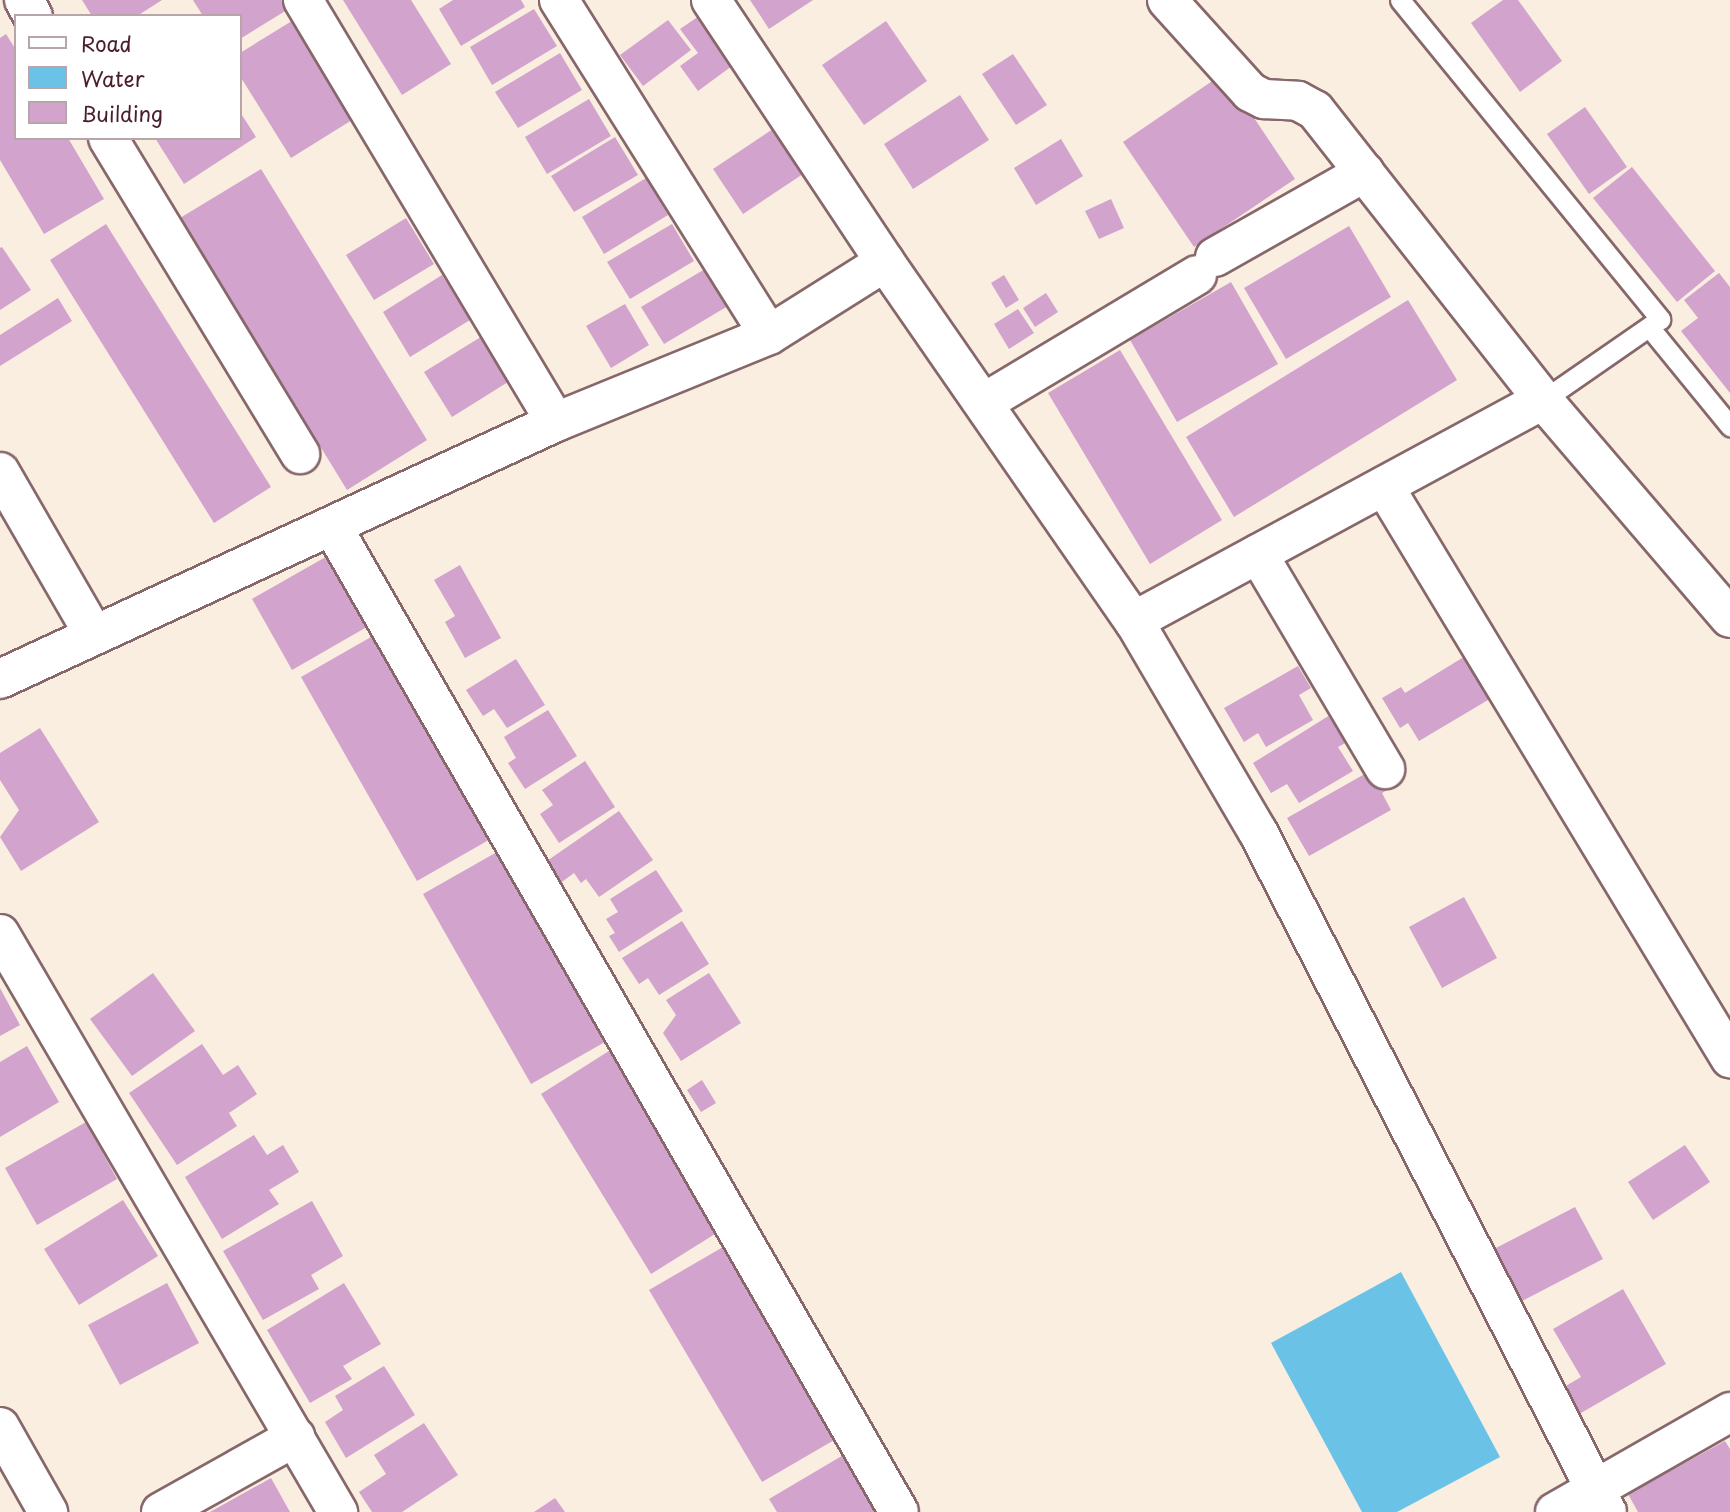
<!DOCTYPE html>
<style>
body{margin:0}
#map{position:relative;width:1730px;height:1512px;overflow:hidden;background:#f9eee0;font-family:"Playpen Sans",sans-serif}
div>[style]{position:absolute}
[style*='--x']{left:calc(var(--x)*1px);top:calc(var(--y)*1px);width:calc(var(--w)*1px);rotate:calc(var(--a)*1deg)}
.water>*{inset:0;background:#6ac3e7}
.building>*{inset:0;background:#d2a3cd}
.roads{filter:drop-shadow(2px 0 #87676a) drop-shadow(-2px 0 #87676a) drop-shadow(0 2px #87676a) drop-shadow(0 -2px #87676a)}
.lane>*{height:19px;margin:-9.5px;padding:0 9.5px;transform-origin:9.5px;border-radius:9.5px;background:#fff}
.street>*{height:38px;margin:-19px;padding:0 19px;transform-origin:19px;border-radius:19px;background:#fff}
span{translate:-50% -50%;white-space:nowrap;text-align:center;line-height:1.15;-webkit-text-stroke:7px #fff;paint-order:stroke}
.legend{position:absolute;left:14px;top:14px;width:228px;height:126px;box-sizing:border-box;background:#fff;border:2px solid #b7a5aa;margin:0;padding:9px 12px;list-style:none;font-size:21px;color:#4a1f2b}
.legend li{display:flex;align-items:center;gap:14px;height:35px}
.legend b{width:35px;border:2px solid #b7a5aa}
</style>
<div id="map">
<div class="water">
<div style="clip-path:polygon(1401px 1272px,1500px 1457px,1397px 1512px,1362px 1512px,1271px 1343px)"></div>
</div>
<div class="building">
<div style="clip-path:polygon(82px 0,162px 0,137px 16px,92px 16px)"></div>
<div style="clip-path:polygon(193px 0,292px 0,295px 5px,240px 39px,240px 16px,203px 16px)"></div>
<div style="clip-path:polygon(343px 0,411px 0,451px 64px,402px 95px)"></div>
<div style="clip-path:polygon(453px 0,521px 0,525px 7px,461px 46px,439px 9px)"></div>
<div style="clip-path:polygon(750px 0,813px 0,769px 29px)"></div>
<div style="clip-path:polygon(1503px 0,1518px 0,1562px 61px,1520px 92px,1471px 23px)"></div>
<div style="clip-path:polygon(534px 9px,557px 46px,492px 85px,470px 47px)"></div>
<div style="clip-path:polygon(702px 14px,736px 63px,698px 91px,680px 66px,698px 53px,680px 29px)"></div>
<div style="clip-path:polygon(300px 16px,360px 115px,291px 158px,240px 76px,240px 53px)"></div>
<div style="clip-path:polygon(668px 20px,691px 50px,643px 86px,620px 55px)"></div>
<div style="clip-path:polygon(886px 21px,927px 81px,864px 125px,822px 65px)"></div>
<div style="clip-path:polygon(6px 34px,16px 50px,16px 138px,68px 138px,104px 199px,44px 234px,0 160px,0 38px)"></div>
<div style="clip-path:polygon(560px 53px,582px 90px,518px 128px,495px 92px)"></div>
<div style="clip-path:polygon(1013px 54px,1047px 105px,1016px 125px,982px 74px)"></div>
<div style="clip-path:polygon(1224px 73px,1295px 179px,1194px 247px,1123px 142px)"></div>
<div style="clip-path:polygon(960px 95px,989px 140px,913px 189px,884px 144px)"></div>
<div style="clip-path:polygon(589px 99px,611px 136px,547px 174px,525px 137px)"></div>
<div style="clip-path:polygon(1585px 107px,1627px 167px,1589px 194px,1547px 134px)"></div>
<div style="clip-path:polygon(240px 112px,256px 137px,184px 184px,155px 138px,240px 138px)"></div>
<div style="clip-path:polygon(776px 127px,806px 172px,743px 214px,713px 169px)"></div>
<div style="clip-path:polygon(615px 137px,638px 175px,574px 212px,551px 176px)"></div>
<div style="clip-path:polygon(1061px 139px,1083px 176px,1036px 205px,1014px 168px)"></div>
<div style="clip-path:polygon(1632px 167px,1715px 271px,1677px 302px,1593px 198px)"></div>
<div style="clip-path:polygon(261px 169px,427px 440px,347px 490px,180px 218px)"></div>
<div style="clip-path:polygon(646px 178px,668px 215px,604px 254px,582px 217px)"></div>
<div style="clip-path:polygon(1111px 199px,1124px 228px,1099px 239px,1085px 211px)"></div>
<div style="clip-path:polygon(406px 218px,434px 264px,374px 300px,346px 255px)"></div>
<div style="clip-path:polygon(106px 224px,271px 487px,214px 523px,50px 260px)"></div>
<div style="clip-path:polygon(672px 224px,694px 261px,630px 299px,607px 262px)"></div>
<div style="clip-path:polygon(1349px 226px,1391px 297px,1286px 359px,1244px 288px)"></div>
<div style="clip-path:polygon(2px 247px,31px 290px,0 310px,0 248px)"></div>
<div style="clip-path:polygon(705px 269px,728px 306px,664px 344px,641px 307px)"></div>
<div style="clip-path:polygon(1719px 273px,1730px 287px,1730px 393px,1681px 331px,1698px 318px,1684px 300px)"></div>
<div style="clip-path:polygon(442px 275px,470px 320px,410px 357px,383px 312px)"></div>
<div style="clip-path:polygon(1004px 275px,1019px 300px,1006px 308px,991px 283px)"></div>
<div style="clip-path:polygon(1231px 282px,1278px 364px,1177px 422px,1130px 340px)"></div>
<div style="clip-path:polygon(1046px 293px,1058px 312px,1035px 327px,1023px 308px)"></div>
<div style="clip-path:polygon(58px 298px,72px 321px,0 366px,0 335px)"></div>
<div style="clip-path:polygon(1408px 300px,1457px 380px,1234px 517px,1186px 437px)"></div>
<div style="clip-path:polygon(625px 304px,649px 345px,611px 368px,586px 326px)"></div>
<div style="clip-path:polygon(1018px 309px,1034px 333px,1009px 349px,994px 324px)"></div>
<div style="clip-path:polygon(484px 335px,511px 380px,452px 417px,424px 372px)"></div>
<div style="clip-path:polygon(1120px 350px,1222px 520px,1150px 564px,1048px 393px)"></div>
<div style="clip-path:polygon(331px 554px,372px 624px,292px 670px,252px 599px)"></div>
<div style="clip-path:polygon(460px 565px,501px 638px,465px 658px,445px 622px,455px 616px,434px 580px)"></div>
<div style="clip-path:polygon(378px 633px,494px 837px,417px 881px,301px 677px)"></div>
<div style="clip-path:polygon(1467px 655px,1493px 697px,1419px 741px,1408px 723px,1400px 728px,1382px 698px,1401px 687px,1405px 693px)"></div>
<div style="clip-path:polygon(516px 659px,545px 705px,507px 728px,494px 709px,483px 716px,466px 690px)"></div>
<div style="clip-path:polygon(1298px 666px,1311px 688px,1299px 695px,1313px 720px,1266px 747px,1258px 733px,1244px 742px,1224px 708px)"></div>
<div style="clip-path:polygon(548px 710px,577px 756px,525px 789px,508px 763px,516px 758px,504px 737px)"></div>
<div style="clip-path:polygon(1330px 715px,1347px 742px,1338px 747px,1353px 771px,1299px 803px,1287px 784px,1271px 793px,1253px 763px)"></div>
<div style="clip-path:polygon(40px 728px,99px 822px,21px 871px,0 837px,19px 810px,0 780px,0 753px)"></div>
<div style="clip-path:polygon(585px 761px,615px 807px,559px 843px,540px 814px,553px 805px,542px 790px)"></div>
<div style="clip-path:polygon(1395px 767px,1403px 781px,1382px 793px,1391px 810px,1309px 856px,1287px 818px,1370px 771px)"></div>
<div style="clip-path:polygon(619px 811px,653px 860px,599px 897px,586px 879px,581px 883px,574px 873px,559px 884px,544px 863px)"></div>
<div style="clip-path:polygon(504px 848px,612px 1038px,531px 1084px,423px 894px)"></div>
<div style="clip-path:polygon(656px 870px,683px 911px,619px 952px,609px 936px,615px 933px,606px 919px,618px 912px,610px 899px)"></div>
<div style="clip-path:polygon(1464px 897px,1497px 958px,1442px 988px,1409px 927px)"></div>
<div style="clip-path:polygon(682px 921px,709px 964px,659px 995px,648px 978px,639px 984px,622px 958px)"></div>
<div style="clip-path:polygon(153px 973px,195px 1031px,132px 1076px,90px 1019px)"></div>
<div style="clip-path:polygon(709px 973px,741px 1023px,681px 1061px,663px 1033px,676px 1015px,666px 1000px)"></div>
<div style="clip-path:polygon(0 988px,20px 1025px,0 1036px)"></div>
<div style="clip-path:polygon(202px 1044px,223px 1075px,238px 1065px,257px 1094px,229px 1113px,237px 1126px,177px 1165px,129px 1093px)"></div>
<div style="clip-path:polygon(620px 1044px,731px 1224px,651px 1274px,541px 1094px)"></div>
<div style="clip-path:polygon(27px 1046px,59px 1102px,0 1137px,0 1062px)"></div>
<div style="clip-path:polygon(702px 1080px,716px 1103px,701px 1112px,687px 1090px)"></div>
<div style="clip-path:polygon(86px 1122px,117px 1179px,37px 1225px,5px 1168px)"></div>
<div style="clip-path:polygon(254px 1135px,267px 1155px,283px 1145px,299px 1172px,269px 1190px,279px 1204px,222px 1239px,185px 1177px)"></div>
<div style="clip-path:polygon(1685px 1145px,1710px 1182px,1653px 1220px,1628px 1182px)"></div>
<div style="clip-path:polygon(123px 1200px,158px 1256px,79px 1305px,44px 1249px)"></div>
<div style="clip-path:polygon(312px 1201px,343px 1256px,311px 1275px,319px 1289px,263px 1320px,223px 1251px)"></div>
<div style="clip-path:polygon(1575px 1207px,1603px 1259px,1522px 1301px,1494px 1249px)"></div>
<div style="clip-path:polygon(723px 1247px,836px 1439px,762px 1482px,649px 1290px)"></div>
<div style="clip-path:polygon(167px 1283px,199px 1343px,120px 1385px,88px 1325px)"></div>
<div style="clip-path:polygon(344px 1283px,381px 1344px,343px 1366px,352px 1379px,310px 1403px,267px 1330px)"></div>
<div style="clip-path:polygon(1623px 1289px,1666px 1364px,1574px 1417px,1559px 1390px,1581px 1377px,1553px 1329px)"></div>
<div style="clip-path:polygon(384px 1366px,415px 1415px,346px 1458px,325px 1422px,343px 1410px,335px 1396px)"></div>
<div style="clip-path:polygon(424px 1423px,458px 1475px,402px 1512px,372px 1512px,359px 1492px,386px 1474px,374px 1455px)"></div>
<div style="clip-path:polygon(1725px 1441px,1730px 1449px,1730px 1512px,1638px 1512px,1628px 1494px)"></div>
<div style="clip-path:polygon(845px 1454px,880px 1512px,777px 1512px,769px 1499px)"></div>
<div style="clip-path:polygon(271px 1478px,290px 1512px,210px 1512px)"></div>
<div style="clip-path:polygon(555px 1498px,565px 1512px,534px 1512px)"></div>
</div>
<div class="roads">
<div class="lane">
<div style="--x:1400;--y:0;--w:412;--a:50.8"></div>
<div style="--x:1660;--y:319;--w:142;--a:145.3"></div>
<div style="--x:1650;--y:328;--w:127;--a:50.8"></div>
</div>
<div class="street">
<div style="--x:24;--y:0;--w:18;--a:61"></div>
<div style="--x:303;--y:0;--w:492;--a:59.1"></div>
<div style="--x:559;--y:0;--w:395;--a:57.9"></div>
<div style="--x:711;--y:0;--w:315;--a:56.4"></div>
<div style="--x:885;--y:262;--w:437;--a:55.3"></div>
<div style="--x:1134;--y:621;--w:245;--a:59.6"></div>
<div style="--x:1258;--y:832;--w:764;--a:62.83"></div>
<div style="--x:1167;--y:0;--w:124;--a:47.9"></div>
<div style="--x:1250;--y:92;--w:16;--a:27"></div>
<div style="--x:1264;--y:99;--w:34;--a:3"></div>
<div style="--x:1298;--y:101;--w:19;--a:28"></div>
<div style="--x:1315;--y:110;--w:369;--a:51.8"></div>
<div style="--x:1543;--y:400;--w:287;--a:49.4"></div>
<div style="--x:108;--y:138;--w:370;--a:58.7"></div>
<div style="--x:1215;--y:257;--w:172;--a:-29.5"></div>
<div style="--x:985;--y:402;--w:247;--a:-30.9"></div>
<div style="--x:0;--y:472;--w:188;--a:60"></div>
<div style="--x:1384;--y:486;--w:669;--a:58.83"></div>
<div style="--x:332;--y:526;--w:1137;--a:60.1"></div>
<div style="--x:1258;--y:554;--w:250;--a:59.4"></div>
<div style="--x:1134;--y:621;--w:465;--a:-28.4"></div>
<div style="--x:0;--y:679;--w:613;--a:-24.81"></div>
<div style="--x:556;--y:422;--w:230;--a:-22.2"></div>
<div style="--x:769;--y:335;--w:137;--a:-32.2"></div>
<div style="--x:0;--y:934;--w:670;--a:59.68"></div>
<div style="--x:0;--y:1427;--w:98;--a:60.5"></div>
<div style="--x:161;--y:1512;--w:154;--a:-29.2"></div>
<div style="--x:1555;--y:1512;--w:202;--a:-29.7"></div>
</div>
</div>
<ul class="legend">
<li><b style="height:9px;background:#fff"></b>Road</li>
<li><b style="height:19px;background:#6ac3e7"></b>Water</li>
<li><b style="height:19px;background:#d2a3cd"></b>Building</li>
</ul>
</div>
